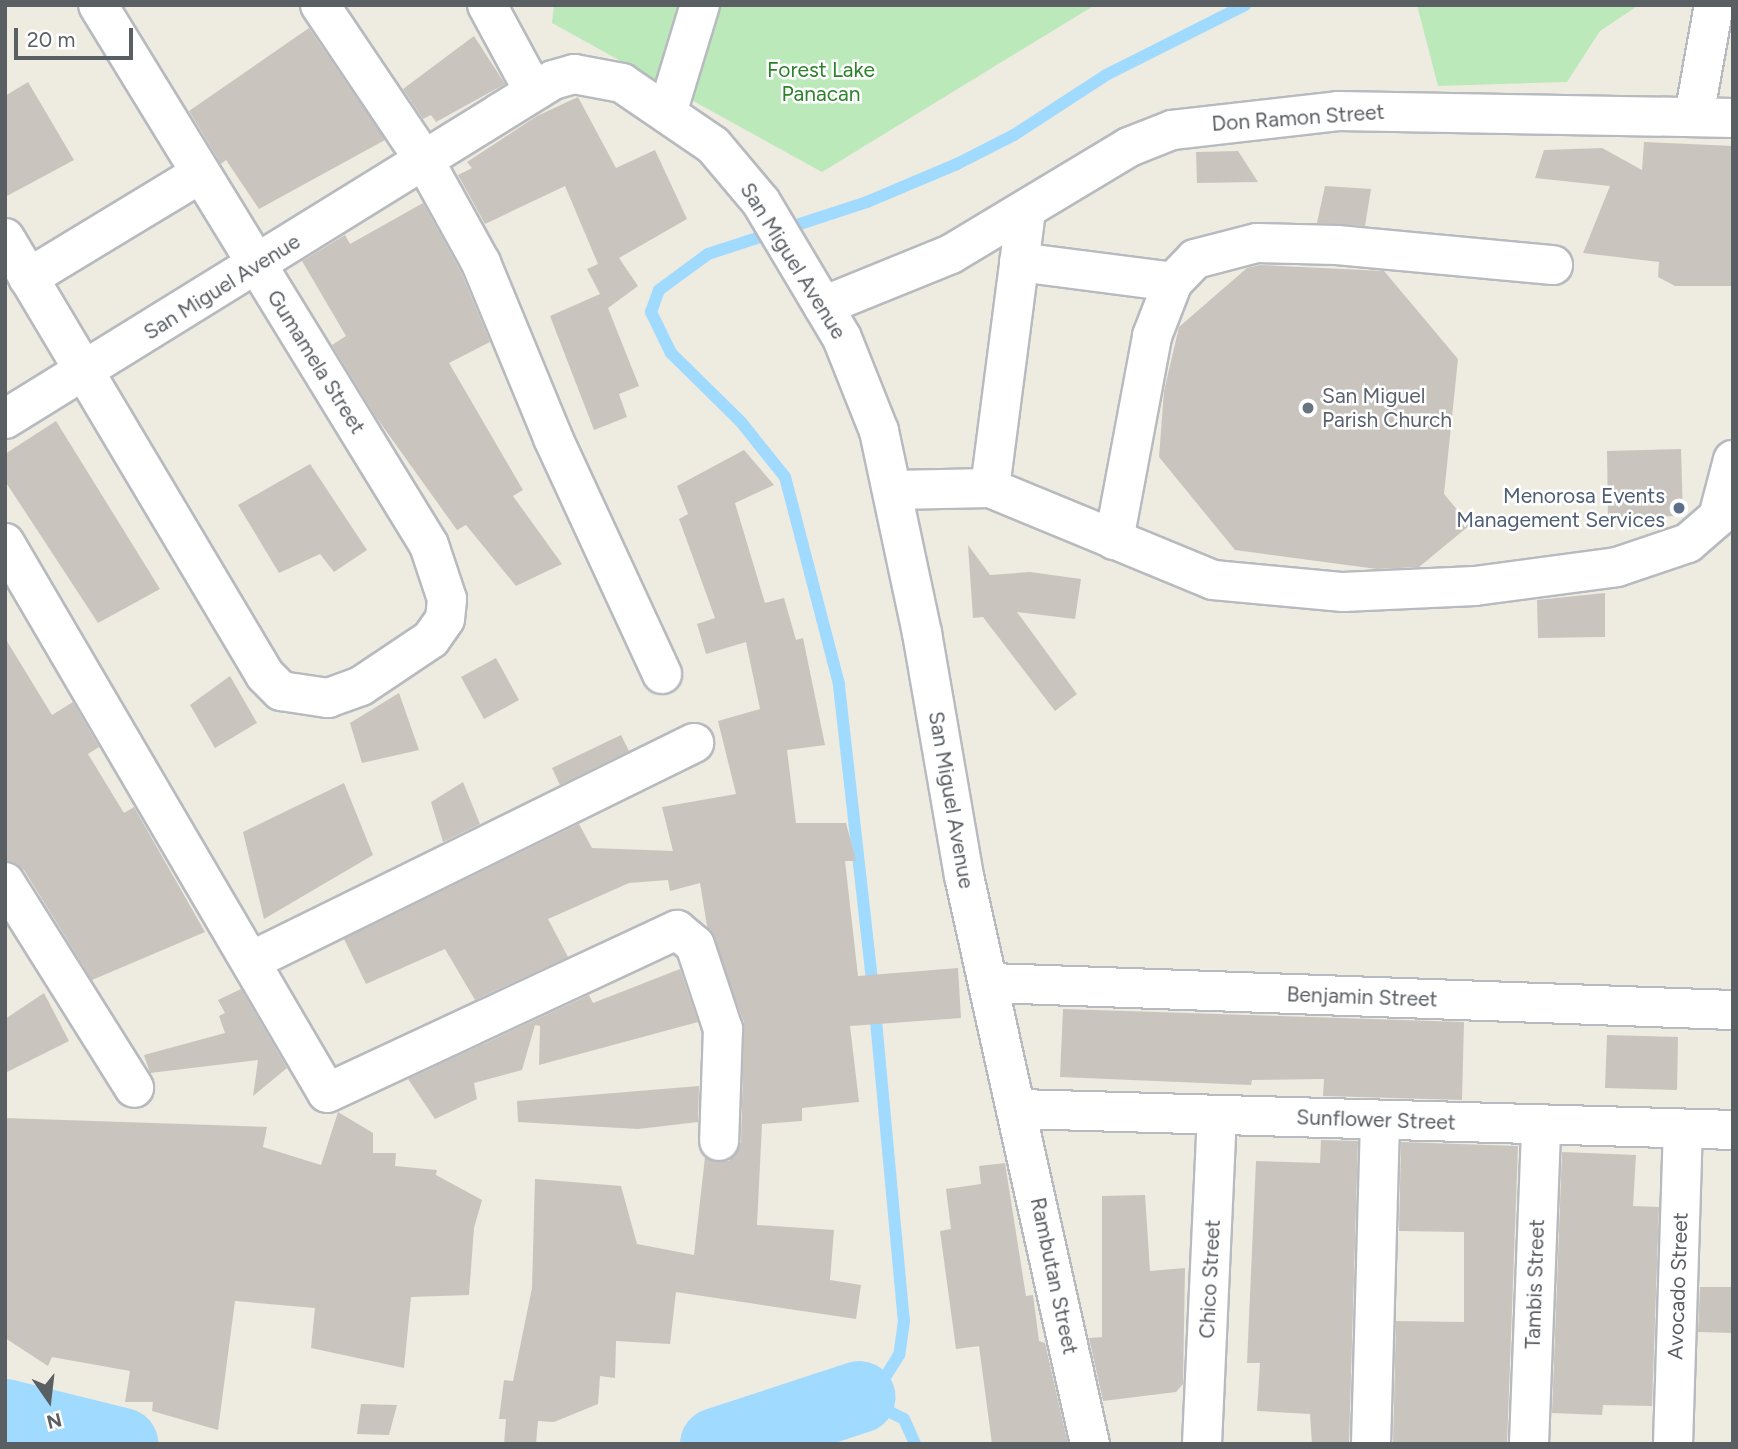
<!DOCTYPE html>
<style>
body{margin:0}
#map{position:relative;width:1738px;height:1449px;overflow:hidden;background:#eeebe1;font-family:Figtree,sans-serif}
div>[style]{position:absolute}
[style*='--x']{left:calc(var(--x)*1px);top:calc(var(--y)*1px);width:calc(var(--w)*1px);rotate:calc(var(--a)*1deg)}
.green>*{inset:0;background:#bce9ba}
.stream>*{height:12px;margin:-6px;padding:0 6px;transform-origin:6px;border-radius:6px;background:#a0daff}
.river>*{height:72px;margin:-36px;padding:0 36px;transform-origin:36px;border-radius:36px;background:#a0daff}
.building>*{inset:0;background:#c9c5be}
.roads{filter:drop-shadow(2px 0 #b7babf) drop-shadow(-2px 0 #b7babf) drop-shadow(0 2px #b7babf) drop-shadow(0 -2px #b7babf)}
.minor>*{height:38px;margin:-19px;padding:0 19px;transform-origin:19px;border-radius:19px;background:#fff}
.dots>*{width:19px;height:19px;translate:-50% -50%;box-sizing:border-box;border:4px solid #fff;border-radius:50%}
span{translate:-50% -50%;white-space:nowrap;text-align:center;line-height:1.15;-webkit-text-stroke:5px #fff;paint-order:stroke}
.park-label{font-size:21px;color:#2b822b}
.street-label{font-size:21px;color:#5a5f64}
.worship-label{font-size:21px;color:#5b616d}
.left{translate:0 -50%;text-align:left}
.service-label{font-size:21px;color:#4e5e75}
.right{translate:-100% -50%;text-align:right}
.frame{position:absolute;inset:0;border:7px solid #5a5f64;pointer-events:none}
.north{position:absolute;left:14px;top:1365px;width:70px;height:70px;-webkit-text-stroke:5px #fff;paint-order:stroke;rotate:166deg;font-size:19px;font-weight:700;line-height:28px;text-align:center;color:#5a5f64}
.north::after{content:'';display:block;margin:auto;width:24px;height:32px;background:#5a5f64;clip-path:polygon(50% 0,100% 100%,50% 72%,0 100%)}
.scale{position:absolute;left:14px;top:28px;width:119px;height:32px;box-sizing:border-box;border:4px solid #5a5f64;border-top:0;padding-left:9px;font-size:21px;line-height:24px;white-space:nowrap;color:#5a5f64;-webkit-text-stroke:5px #fff;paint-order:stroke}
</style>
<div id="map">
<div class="green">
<div style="clip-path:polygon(554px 5px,1095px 5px,822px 172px,552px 23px)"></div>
<div style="clip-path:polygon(1417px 5px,1639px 5px,1600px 31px,1567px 82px,1438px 86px)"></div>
</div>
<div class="stream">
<div style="--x:873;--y:989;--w:307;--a:-96.4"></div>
<div style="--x:839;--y:684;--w:214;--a:-104.6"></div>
<div style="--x:785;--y:477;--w:70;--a:-128.7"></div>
<div style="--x:741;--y:422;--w:98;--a:-135.4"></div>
<div style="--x:671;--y:353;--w:46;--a:-116"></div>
<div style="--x:651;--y:312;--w:23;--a:-70"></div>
<div style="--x:659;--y:290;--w:61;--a:-36.3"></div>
<div style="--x:708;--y:254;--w:167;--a:-18.1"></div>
<div style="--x:867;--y:202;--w:98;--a:-22.9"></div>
<div style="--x:957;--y:164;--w:64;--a:-27"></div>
<div style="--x:1014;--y:135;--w:110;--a:-33.1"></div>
<div style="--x:1106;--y:75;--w:156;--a:-26.7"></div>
<div style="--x:875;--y:1010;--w:312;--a:84.7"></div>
<div style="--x:904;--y:1321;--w:34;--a:98"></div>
<div style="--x:899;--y:1355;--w:22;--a:122"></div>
<div style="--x:887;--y:1374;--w:35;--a:140"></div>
<div style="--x:860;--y:1397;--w:49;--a:26.6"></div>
<div style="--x:904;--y:1419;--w:27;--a:66"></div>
</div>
<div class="river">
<div style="--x:5;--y:1415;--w:121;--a:13.9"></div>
<div style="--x:716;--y:1444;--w:151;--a:-18.1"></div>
</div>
<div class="building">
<div style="clip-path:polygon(309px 28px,385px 140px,259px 209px,226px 160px,221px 164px,189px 111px)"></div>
<div style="clip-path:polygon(474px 36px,505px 84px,436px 122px,431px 115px,423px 119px,403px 89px)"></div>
<div style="clip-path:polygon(28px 82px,74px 160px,5px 197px,5px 96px)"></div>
<div style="clip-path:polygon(578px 97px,616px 168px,655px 150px,687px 219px,619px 258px,638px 286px,608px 308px,639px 386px,619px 394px,627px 417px,594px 430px,550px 316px,600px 294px,587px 269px,598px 264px,565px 186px,485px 224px,458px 175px,472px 168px,467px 162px,537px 116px)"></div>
<div style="clip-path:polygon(1644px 142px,1733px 146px,1733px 286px,1675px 286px,1658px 277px,1659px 262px,1583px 253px,1610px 186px,1535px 178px,1544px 150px,1602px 148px,1642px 170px)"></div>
<div style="clip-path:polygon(1238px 151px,1258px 182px,1197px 183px,1196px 152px)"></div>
<div style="clip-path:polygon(1325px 186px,1371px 189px,1365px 226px,1317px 223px)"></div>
<div style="clip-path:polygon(423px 203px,461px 272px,490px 342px,449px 363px,523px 490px,513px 496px,562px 564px,516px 586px,466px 525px,457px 530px,376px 417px,332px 345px,346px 336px,302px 261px,345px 235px,350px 244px)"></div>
<div style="clip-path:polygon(1260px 265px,1384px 271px,1458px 359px,1444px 494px,1470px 525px,1419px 567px,1377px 569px,1235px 550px,1159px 457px,1164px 391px,1179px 327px,1247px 268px)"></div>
<div style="clip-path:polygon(56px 421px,160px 589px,98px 623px,5px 481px,5px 454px)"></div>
<div style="clip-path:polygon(1681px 449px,1683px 516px,1608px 517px,1607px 451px)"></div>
<div style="clip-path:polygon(744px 450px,774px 485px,735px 503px,765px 603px,784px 598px,796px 640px,803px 638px,825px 745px,787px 750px,796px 823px,846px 823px,856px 861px,845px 861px,858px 976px,958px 968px,961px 1018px,850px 1026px,859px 1102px,802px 1108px,802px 1121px,762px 1124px,757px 1225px,834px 1230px,830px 1280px,861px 1285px,856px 1319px,676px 1292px,670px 1344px,616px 1341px,615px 1378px,600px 1376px,598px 1404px,554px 1422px,538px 1421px,536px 1444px,504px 1444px,506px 1419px,499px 1419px,504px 1380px,513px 1381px,532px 1288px,535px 1179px,621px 1186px,637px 1244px,694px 1255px,705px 1157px,729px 1161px,741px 1142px,744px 1022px,707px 926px,700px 883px,670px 891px,668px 880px,629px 883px,548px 919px,568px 957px,475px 1000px,445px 949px,366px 984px,344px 939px,579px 824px,592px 848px,673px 851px,662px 807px,736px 794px,718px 721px,760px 709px,746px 642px,706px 654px,697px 624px,715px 618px,679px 519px,688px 514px,677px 486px)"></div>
<div style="clip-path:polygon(310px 464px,367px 550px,334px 572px,320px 554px,279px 573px,238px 505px)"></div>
<div style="clip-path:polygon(968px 545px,990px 575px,1030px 572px,1081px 579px,1075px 619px,1017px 612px,1077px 694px,1055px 711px,983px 617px,973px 618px)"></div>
<div style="clip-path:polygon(1605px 593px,1605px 637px,1538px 638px,1537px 600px)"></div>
<div style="clip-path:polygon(5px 638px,52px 715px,73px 702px,99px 747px,88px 754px,124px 813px,134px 807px,205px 932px,92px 980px,24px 870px,5px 860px)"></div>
<div style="clip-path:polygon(496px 658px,519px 700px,484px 719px,461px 677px)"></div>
<div style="clip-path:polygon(230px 676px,257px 723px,215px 748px,190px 705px)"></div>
<div style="clip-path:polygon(399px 693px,419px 750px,362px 763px,350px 723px)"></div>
<div style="clip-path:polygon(621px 735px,629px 751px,560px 785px,552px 768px)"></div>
<div style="clip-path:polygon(463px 782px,480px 824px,443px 842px,431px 802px)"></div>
<div style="clip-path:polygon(344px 783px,373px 855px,264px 919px,243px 832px)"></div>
<div style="clip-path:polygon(680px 969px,698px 1022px,539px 1065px,540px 1026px,535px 1025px,522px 1070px,474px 1083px,477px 1099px,435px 1119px,408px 1079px,589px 995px,593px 1003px)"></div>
<div style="clip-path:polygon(241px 989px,287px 1068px,253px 1096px,258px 1060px,150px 1073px,144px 1055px,225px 1033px,219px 1016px,225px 1013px,218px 1000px)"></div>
<div style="clip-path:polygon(44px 993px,69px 1041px,5px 1073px,5px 1019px)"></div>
<div style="clip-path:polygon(1063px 1009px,1464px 1022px,1462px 1100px,1323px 1096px,1324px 1079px,1252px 1080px,1251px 1085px,1060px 1077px)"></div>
<div style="clip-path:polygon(1607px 1035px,1678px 1037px,1677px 1090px,1605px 1088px)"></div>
<div style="clip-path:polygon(699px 1086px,698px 1122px,638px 1129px,518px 1122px,517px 1101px)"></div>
<div style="clip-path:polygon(338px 1112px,373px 1133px,373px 1153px,396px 1153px,395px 1166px,437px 1170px,436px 1175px,482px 1200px,474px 1228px,469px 1295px,411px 1297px,404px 1368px,311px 1348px,315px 1308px,235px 1301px,218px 1430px,152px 1411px,153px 1402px,125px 1402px,130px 1371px,52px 1357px,48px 1366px,5px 1338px,5px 1118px,267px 1127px,263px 1147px,321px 1165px)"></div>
<div style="clip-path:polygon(1321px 1140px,1358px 1141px,1349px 1444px,1312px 1444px,1310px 1414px,1257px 1411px,1260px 1363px,1247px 1363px,1256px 1161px,1320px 1163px)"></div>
<div style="clip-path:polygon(1401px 1142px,1518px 1146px,1507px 1444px,1393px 1444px,1396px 1321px,1464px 1322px,1464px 1232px,1399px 1231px)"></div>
<div style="clip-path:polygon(1562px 1152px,1636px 1155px,1633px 1206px,1659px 1207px,1652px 1406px,1603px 1405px,1602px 1415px,1552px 1413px)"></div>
<div style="clip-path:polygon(1005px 1163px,1026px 1296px,1033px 1295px,1039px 1341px,1045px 1343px,1068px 1444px,992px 1444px,979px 1346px,956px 1349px,940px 1231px,951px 1229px,946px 1189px,981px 1184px,979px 1166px)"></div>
<div style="clip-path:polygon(1145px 1195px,1150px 1271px,1185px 1268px,1183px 1384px,1176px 1392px,1103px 1401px,1089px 1338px,1102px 1337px,1102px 1196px)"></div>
<div style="clip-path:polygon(1700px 1287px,1733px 1287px,1733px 1333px,1698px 1332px)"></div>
<div style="clip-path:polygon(361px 1404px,397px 1405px,389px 1435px,357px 1434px)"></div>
</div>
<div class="roads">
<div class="minor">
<div style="--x:320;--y:5;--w:184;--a:56.1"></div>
<div style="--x:423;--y:158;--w:120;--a:61.1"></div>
<div style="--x:481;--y:263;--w:189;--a:67.6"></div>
<div style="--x:553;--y:438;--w:260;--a:65.2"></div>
<div style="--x:487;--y:5;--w:97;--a:61.6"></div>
<div style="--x:668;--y:110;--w:110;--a:-73.1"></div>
<div style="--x:1694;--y:116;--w:113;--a:-79.8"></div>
<div style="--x:5;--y:238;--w:508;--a:59.25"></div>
<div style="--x:265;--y:675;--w:23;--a:45"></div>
<div style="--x:281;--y:691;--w:48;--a:8.5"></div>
<div style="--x:328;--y:698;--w:35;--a:-20"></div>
<div style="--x:361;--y:686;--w:84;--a:-33.9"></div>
<div style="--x:431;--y:639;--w:24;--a:-55"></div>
<div style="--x:445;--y:619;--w:20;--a:-84"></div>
<div style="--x:447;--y:599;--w:57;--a:-108.4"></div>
<div style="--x:429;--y:545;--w:633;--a:-121.51"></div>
<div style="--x:1019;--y:262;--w:155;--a:7.4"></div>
<div style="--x:28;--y:278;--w:201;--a:-31.2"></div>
<div style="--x:823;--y:306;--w:138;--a:-22.1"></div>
<div style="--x:951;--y:254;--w:208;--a:-31"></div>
<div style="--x:1129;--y:147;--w:46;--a:-21.6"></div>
<div style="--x:1172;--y:130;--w:167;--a:-6.5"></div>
<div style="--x:1338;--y:111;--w:395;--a:1"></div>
<div style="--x:5;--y:419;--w:644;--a:-31.74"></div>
<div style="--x:553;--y:80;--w:22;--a:-16"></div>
<div style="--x:574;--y:74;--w:49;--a:10.6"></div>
<div style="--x:622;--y:83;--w:110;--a:34.3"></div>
<div style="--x:713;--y:145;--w:75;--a:49.9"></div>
<div style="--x:761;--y:202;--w:158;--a:59.2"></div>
<div style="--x:842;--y:338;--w:100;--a:68.3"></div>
<div style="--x:879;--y:431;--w:207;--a:78"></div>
<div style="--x:922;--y:633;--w:247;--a:80.2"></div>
<div style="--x:964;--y:876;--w:582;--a:77.49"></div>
<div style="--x:990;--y:488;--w:280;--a:-82.6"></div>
<div style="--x:894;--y:490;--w:96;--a:-1.2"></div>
<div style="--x:990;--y:488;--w:241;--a:22.4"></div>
<div style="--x:1213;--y:580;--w:131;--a:5.3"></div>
<div style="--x:1343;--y:592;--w:132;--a:-2.6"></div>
<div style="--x:1475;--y:586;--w:143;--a:-7.6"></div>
<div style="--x:1617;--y:567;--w:75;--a:-18.7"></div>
<div style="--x:1688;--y:543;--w:40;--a:-41"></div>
<div style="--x:1718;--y:517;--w:59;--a:-75.3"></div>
<div style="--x:1114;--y:540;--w:208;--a:-79.4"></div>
<div style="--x:1152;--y:336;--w:58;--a:-68.7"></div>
<div style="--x:1173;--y:282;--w:32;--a:-46"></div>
<div style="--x:1195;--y:259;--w:64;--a:-14.5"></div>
<div style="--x:1257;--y:243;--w:80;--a:1.4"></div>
<div style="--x:1337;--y:245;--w:217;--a:5.3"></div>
<div style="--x:5;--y:543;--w:637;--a:59.65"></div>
<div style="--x:327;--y:1093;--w:386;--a:-25"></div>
<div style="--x:677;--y:930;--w:23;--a:40"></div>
<div style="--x:695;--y:945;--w:89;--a:71.6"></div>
<div style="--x:723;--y:1029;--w:112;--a:92"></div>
<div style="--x:5;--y:882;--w:243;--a:57.9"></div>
<div style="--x:251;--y:961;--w:494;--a:-26.2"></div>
<div style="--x:992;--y:983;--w:741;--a:2.09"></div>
<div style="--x:1019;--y:1109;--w:714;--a:1.68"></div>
<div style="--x:1202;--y:1444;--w:329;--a:-87.4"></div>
<div style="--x:1371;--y:1444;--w:324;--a:-88.4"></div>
<div style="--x:1529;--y:1444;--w:319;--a:-87.8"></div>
<div style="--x:1673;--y:1444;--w:315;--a:-88.2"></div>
</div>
</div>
<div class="dots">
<div style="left:1308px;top:408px;background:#6b7280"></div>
<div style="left:1679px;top:508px;background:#5c6f8a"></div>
</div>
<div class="park-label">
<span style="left:821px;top:82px">Forest Lake<br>Panacan</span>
</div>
<div class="street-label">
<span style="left:1298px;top:118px;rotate:-4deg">Don Ramon Street</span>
<span style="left:793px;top:261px;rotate:58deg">San Miguel Avenue</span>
<span style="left:222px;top:287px;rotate:-32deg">San Miguel Avenue</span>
<span style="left:316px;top:362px;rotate:58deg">Gumamela Street</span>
<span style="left:951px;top:800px;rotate:80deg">San Miguel Avenue</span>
<span style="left:1362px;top:997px;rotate:2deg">Benjamin Street</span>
<span style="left:1376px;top:1120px;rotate:2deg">Sunflower Street</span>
<span style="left:1054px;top:1276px;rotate:78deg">Rambutan Street</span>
<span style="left:1210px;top:1279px;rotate:-87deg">Chico Street</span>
<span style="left:1535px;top:1284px;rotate:-88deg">Tambis Street</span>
<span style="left:1678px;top:1286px;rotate:-88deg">Avocado Street</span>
</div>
<div class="worship-label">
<span class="left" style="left:1322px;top:408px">San Miguel<br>Parish Church</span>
</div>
<div class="service-label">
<span class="right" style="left:1665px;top:508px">Menorosa Events<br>Management Services</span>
</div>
<div class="frame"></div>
<div class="north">N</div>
<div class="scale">20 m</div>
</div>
